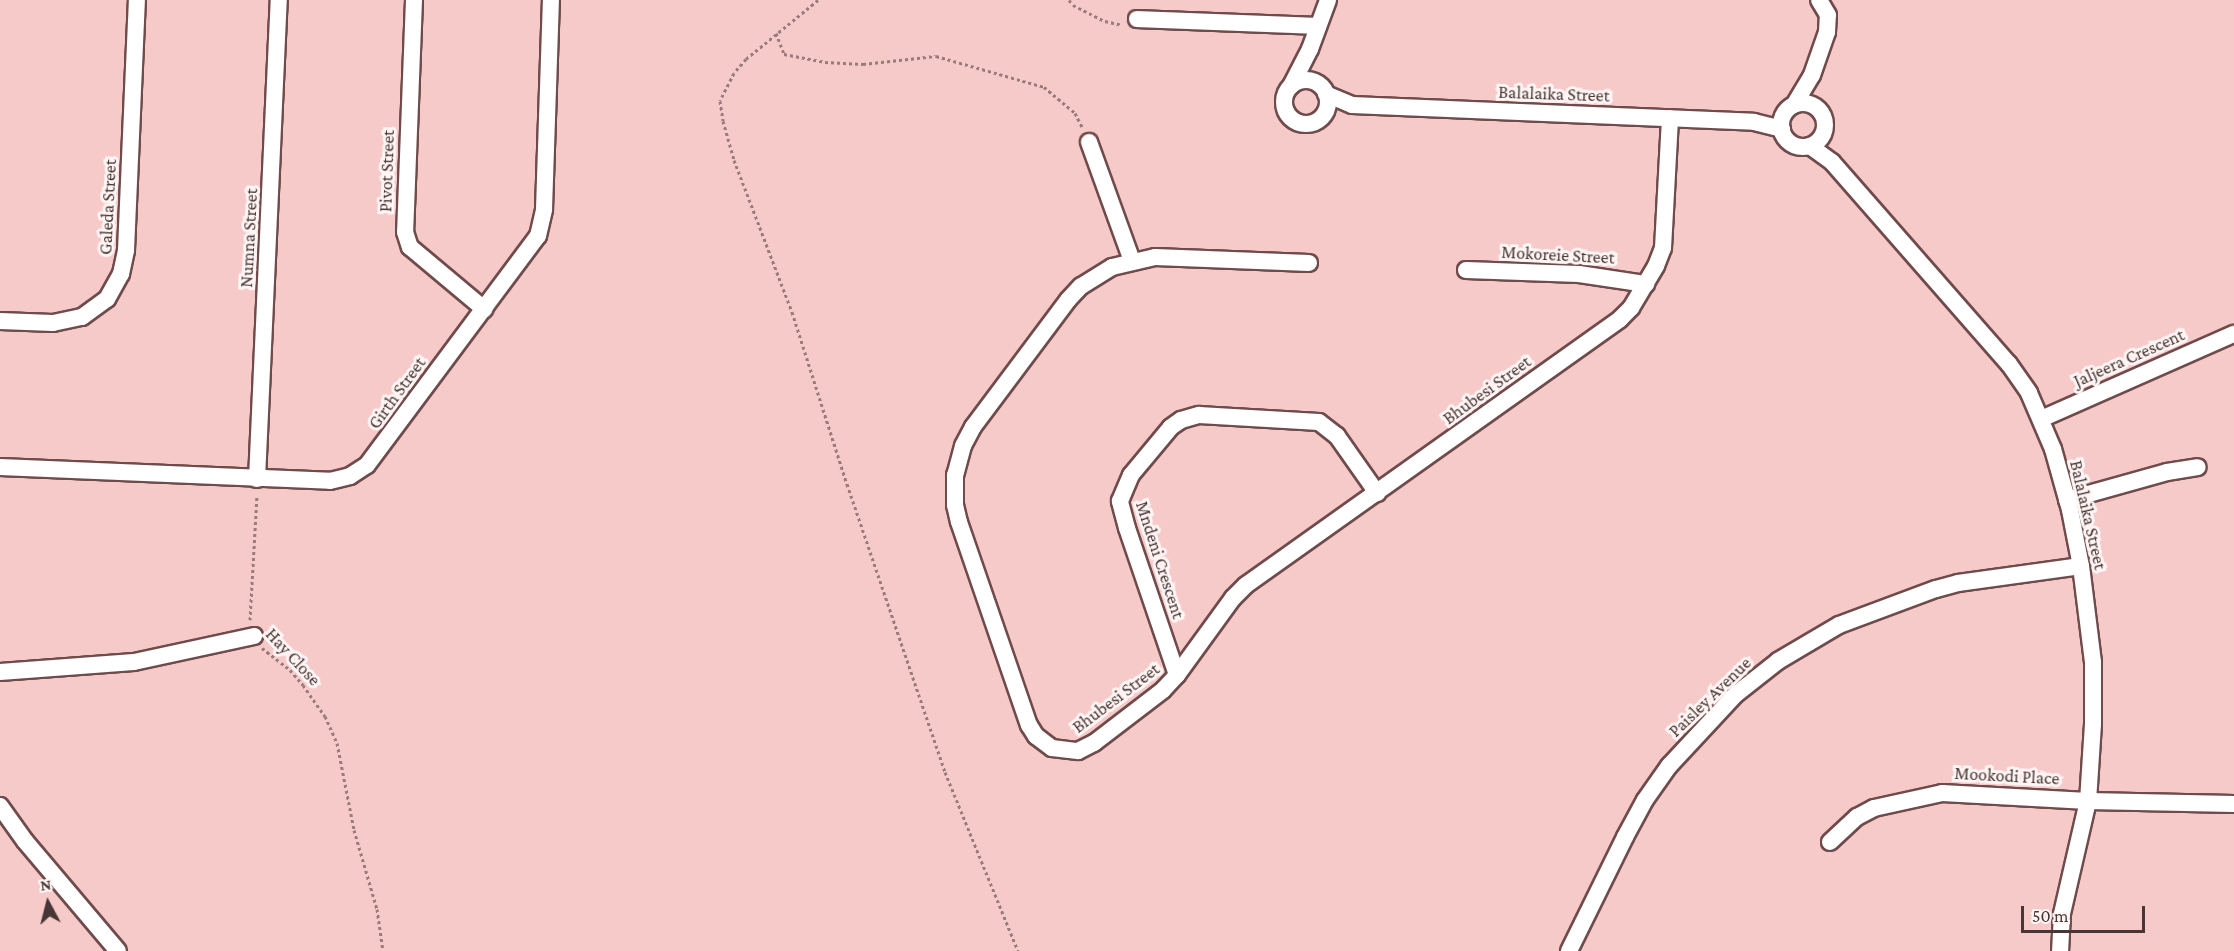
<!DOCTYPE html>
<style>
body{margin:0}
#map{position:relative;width:2234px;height:951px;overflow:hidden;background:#f7caca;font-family:"Crimson Pro",serif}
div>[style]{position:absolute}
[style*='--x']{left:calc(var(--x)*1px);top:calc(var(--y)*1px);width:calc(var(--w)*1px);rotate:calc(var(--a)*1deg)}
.path>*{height:3px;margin-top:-1.5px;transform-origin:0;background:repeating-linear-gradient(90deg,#9a7b7b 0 3px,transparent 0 6px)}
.roads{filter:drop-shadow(2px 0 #704b4b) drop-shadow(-2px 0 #704b4b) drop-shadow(0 2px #704b4b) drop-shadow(0 -2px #704b4b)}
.minor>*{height:16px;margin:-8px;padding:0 8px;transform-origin:8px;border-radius:8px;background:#fff}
.minor>.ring{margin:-8px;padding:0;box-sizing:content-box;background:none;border:16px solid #fff;border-radius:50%}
span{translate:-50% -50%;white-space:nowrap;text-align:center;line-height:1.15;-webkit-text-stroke:6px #fff5f5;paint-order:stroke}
.street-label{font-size:18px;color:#483636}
.north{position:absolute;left:18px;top:873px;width:60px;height:60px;-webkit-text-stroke:4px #fff5f5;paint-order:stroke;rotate:353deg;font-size:16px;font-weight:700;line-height:24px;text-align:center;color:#483636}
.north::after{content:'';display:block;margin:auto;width:21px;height:27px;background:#483636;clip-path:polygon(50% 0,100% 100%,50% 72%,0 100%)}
.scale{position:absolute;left:2021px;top:906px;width:124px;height:27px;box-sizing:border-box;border:3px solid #483636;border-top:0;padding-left:8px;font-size:18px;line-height:21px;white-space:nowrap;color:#483636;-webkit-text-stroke:4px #fff5f5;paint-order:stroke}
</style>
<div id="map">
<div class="path">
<div style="--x:818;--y:0;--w:93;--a:140.7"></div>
<div style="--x:746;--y:59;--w:18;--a:131"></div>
<div style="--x:734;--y:73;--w:31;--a:117"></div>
<div style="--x:720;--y:101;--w:20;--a:81"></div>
<div style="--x:723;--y:121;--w:41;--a:74.2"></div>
<div style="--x:734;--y:160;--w:163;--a:69.1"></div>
<div style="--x:792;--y:312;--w:181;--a:72.3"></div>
<div style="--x:847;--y:484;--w:304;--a:71.2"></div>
<div style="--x:945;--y:772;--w:193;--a:67.8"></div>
<div style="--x:1069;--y:0;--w:6;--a:51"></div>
<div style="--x:1073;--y:5;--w:36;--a:27"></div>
<div style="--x:1105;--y:21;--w:17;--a:13"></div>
<div style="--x:776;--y:33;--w:22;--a:69"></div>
<div style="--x:784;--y:54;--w:42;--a:11"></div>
<div style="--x:825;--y:62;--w:38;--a:3"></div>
<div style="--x:863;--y:64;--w:73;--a:-6.3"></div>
<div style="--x:936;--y:56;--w:112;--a:16"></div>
<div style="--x:1044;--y:87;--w:40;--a:40"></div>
<div style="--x:1075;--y:113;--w:16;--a:63"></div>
<div style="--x:250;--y:620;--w:125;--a:-86.8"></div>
<div style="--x:262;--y:648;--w:36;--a:38"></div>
<div style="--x:290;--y:670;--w:20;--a:49"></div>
<div style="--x:303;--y:685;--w:38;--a:55"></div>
<div style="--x:325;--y:716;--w:30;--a:66"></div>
<div style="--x:337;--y:743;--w:89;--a:78.9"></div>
<div style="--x:354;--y:830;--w:82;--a:73.8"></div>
<div style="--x:377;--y:909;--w:42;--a:81.9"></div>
</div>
<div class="roads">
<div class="minor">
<div style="--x:414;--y:0;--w:232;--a:92.2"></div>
<div style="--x:405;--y:232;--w:16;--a:72"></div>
<div style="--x:410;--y:247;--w:97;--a:40"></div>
<div style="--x:1137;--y:19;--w:181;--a:2.2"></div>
<div class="ring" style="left:1284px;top:80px;width:28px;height:28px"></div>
<div style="--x:1291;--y:86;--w:42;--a:-62.8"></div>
<div style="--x:1310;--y:49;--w:52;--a:-69.8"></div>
<div style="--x:1326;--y:94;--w:28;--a:23"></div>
<div style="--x:1352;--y:105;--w:402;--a:2.4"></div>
<div style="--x:1754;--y:122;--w:29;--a:14"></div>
<div class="ring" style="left:1781px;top:103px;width:28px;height:28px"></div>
<div style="--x:1794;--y:105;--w:35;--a:-59"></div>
<div style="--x:1812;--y:75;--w:46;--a:-70.8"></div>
<div style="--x:1827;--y:32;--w:17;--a:-87"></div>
<div style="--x:1828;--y:15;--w:17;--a:-121"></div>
<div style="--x:1089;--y:142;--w:127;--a:70.1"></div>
<div style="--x:1810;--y:146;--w:27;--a:36"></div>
<div style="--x:1832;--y:162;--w:269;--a:48.8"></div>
<div style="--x:2009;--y:364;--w:35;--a:55"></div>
<div style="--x:2029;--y:393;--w:61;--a:66.8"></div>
<div style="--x:2053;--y:449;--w:63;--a:74.4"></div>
<div style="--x:2070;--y:510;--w:57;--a:78.9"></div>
<div style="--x:2081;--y:566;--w:97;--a:82.9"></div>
<div style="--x:2093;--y:662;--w:62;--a:90"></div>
<div style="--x:2093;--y:724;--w:77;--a:93.7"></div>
<div style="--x:2088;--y:801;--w:116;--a:103"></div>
<div style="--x:2062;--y:914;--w:37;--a:93"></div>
<div style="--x:1309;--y:263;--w:154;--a:-177.8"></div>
<div style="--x:1155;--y:257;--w:44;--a:166.9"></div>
<div style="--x:1112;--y:267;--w:36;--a:148"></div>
<div style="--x:1081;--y:286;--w:19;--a:133"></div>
<div style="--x:1068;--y:300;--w:159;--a:126.8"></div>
<div style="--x:973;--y:427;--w:21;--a:118"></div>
<div style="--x:963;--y:446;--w:30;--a:105"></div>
<div style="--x:955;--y:475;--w:30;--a:90"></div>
<div style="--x:955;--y:505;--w:17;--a:77"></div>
<div style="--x:959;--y:522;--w:215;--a:71"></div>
<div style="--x:1029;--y:725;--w:13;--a:58"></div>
<div style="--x:1036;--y:736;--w:20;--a:37"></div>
<div style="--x:1052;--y:748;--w:26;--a:7"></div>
<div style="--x:1078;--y:751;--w:18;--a:-27"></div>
<div style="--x:1094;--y:743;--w:87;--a:-37.5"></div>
<div style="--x:1163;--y:690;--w:21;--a:-47"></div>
<div style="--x:1177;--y:675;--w:95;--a:-54"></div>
<div style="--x:1233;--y:598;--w:18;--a:-45"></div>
<div style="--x:1246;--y:585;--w:459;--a:-35.4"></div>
<div style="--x:1620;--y:319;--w:16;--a:-45"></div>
<div style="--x:1631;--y:308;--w:49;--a:-59.2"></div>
<div style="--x:1656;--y:266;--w:19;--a:-69"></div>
<div style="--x:1663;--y:248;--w:130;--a:-86.9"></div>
<div style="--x:1466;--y:270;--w:113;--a:2"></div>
<div style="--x:1579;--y:274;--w:68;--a:8.5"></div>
<div style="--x:0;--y:321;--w:53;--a:2.2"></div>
<div style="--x:53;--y:323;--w:30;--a:-12"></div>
<div style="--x:82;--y:317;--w:31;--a:-36"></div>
<div style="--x:107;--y:299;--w:29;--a:-61"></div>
<div style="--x:121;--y:274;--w:25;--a:-78"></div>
<div style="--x:126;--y:250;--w:250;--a:-87.5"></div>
<div style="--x:2041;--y:419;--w:211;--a:-23.8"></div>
<div style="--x:0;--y:467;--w:330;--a:2.4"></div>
<div style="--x:330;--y:481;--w:21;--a:-14"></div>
<div style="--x:350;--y:476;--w:20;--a:-33"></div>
<div style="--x:367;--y:465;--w:286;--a:-53.3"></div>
<div style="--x:538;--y:236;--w:28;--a:-77"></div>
<div style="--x:544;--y:209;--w:209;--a:-88.1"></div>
<div style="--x:257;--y:479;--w:480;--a:-87.4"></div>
<div style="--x:2067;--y:500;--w:104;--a:-15.6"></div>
<div style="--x:2167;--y:472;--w:31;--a:-9"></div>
<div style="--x:0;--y:672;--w:134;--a:-4.3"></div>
<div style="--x:134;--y:662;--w:123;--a:-12.2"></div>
<div style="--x:1177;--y:675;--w:155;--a:-108.8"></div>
<div style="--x:1127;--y:528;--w:28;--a:-105"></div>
<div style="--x:1120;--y:501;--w:28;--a:-67"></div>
<div style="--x:1131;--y:475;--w:62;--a:-50.2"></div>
<div style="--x:1171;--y:427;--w:12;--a:-35"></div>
<div style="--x:1181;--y:420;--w:19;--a:-16"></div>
<div style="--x:1199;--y:415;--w:120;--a:3.3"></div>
<div style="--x:1319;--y:422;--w:23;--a:38"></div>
<div style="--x:1337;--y:436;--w:70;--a:54.9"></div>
<div style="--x:0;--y:806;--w:43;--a:54.5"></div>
<div style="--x:25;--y:841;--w:144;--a:49.8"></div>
<div style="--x:1830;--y:842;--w:37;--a:-43"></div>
<div style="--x:1857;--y:817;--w:19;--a:-28"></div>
<div style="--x:1874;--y:808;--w:70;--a:-12.4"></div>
<div style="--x:1942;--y:793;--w:146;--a:3.1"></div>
<div style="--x:2088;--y:801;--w:146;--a:1.2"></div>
<div style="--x:1569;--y:951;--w:127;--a:-63.8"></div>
<div style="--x:1625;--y:837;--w:42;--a:-61.6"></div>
<div style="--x:1645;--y:800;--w:42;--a:-54.8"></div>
<div style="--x:1669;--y:766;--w:97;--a:-47.1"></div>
<div style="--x:1735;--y:695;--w:55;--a:-38.3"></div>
<div style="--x:1778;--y:661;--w:71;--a:-30.5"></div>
<div style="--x:1839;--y:625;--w:103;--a:-20.4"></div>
<div style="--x:1936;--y:589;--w:23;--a:-15"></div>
<div style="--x:1958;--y:583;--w:124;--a:-7.9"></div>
</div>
</div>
<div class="street-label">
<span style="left:1554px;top:94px;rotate:2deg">Balalaika Street</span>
<span style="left:387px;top:171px;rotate:-88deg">Pivot Street</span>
<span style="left:108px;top:207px;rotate:-87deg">Galeda Street</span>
<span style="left:249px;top:238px;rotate:-87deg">Numna Street</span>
<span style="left:1558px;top:255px;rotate:3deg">Mokoreie Street</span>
<span style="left:2129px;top:358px;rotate:-24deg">Jaljeera Crescent</span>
<span style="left:1487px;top:390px;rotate:-36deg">Bhubesi Street</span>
<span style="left:397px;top:393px;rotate:-54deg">Girth Street</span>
<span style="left:2088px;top:515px;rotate:77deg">Balalaika Street</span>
<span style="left:1160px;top:560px;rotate:72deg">Mndeni Crescent</span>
<span style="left:293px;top:657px;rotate:47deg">Hay Close</span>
<span style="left:1710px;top:697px;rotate:-44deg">Paisley Avenue</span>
<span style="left:1116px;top:698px;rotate:-37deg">Bhubesi Street</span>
<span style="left:2007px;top:776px;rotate:3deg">Mookodi Place</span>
</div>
<div class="north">N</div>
<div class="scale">50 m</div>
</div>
